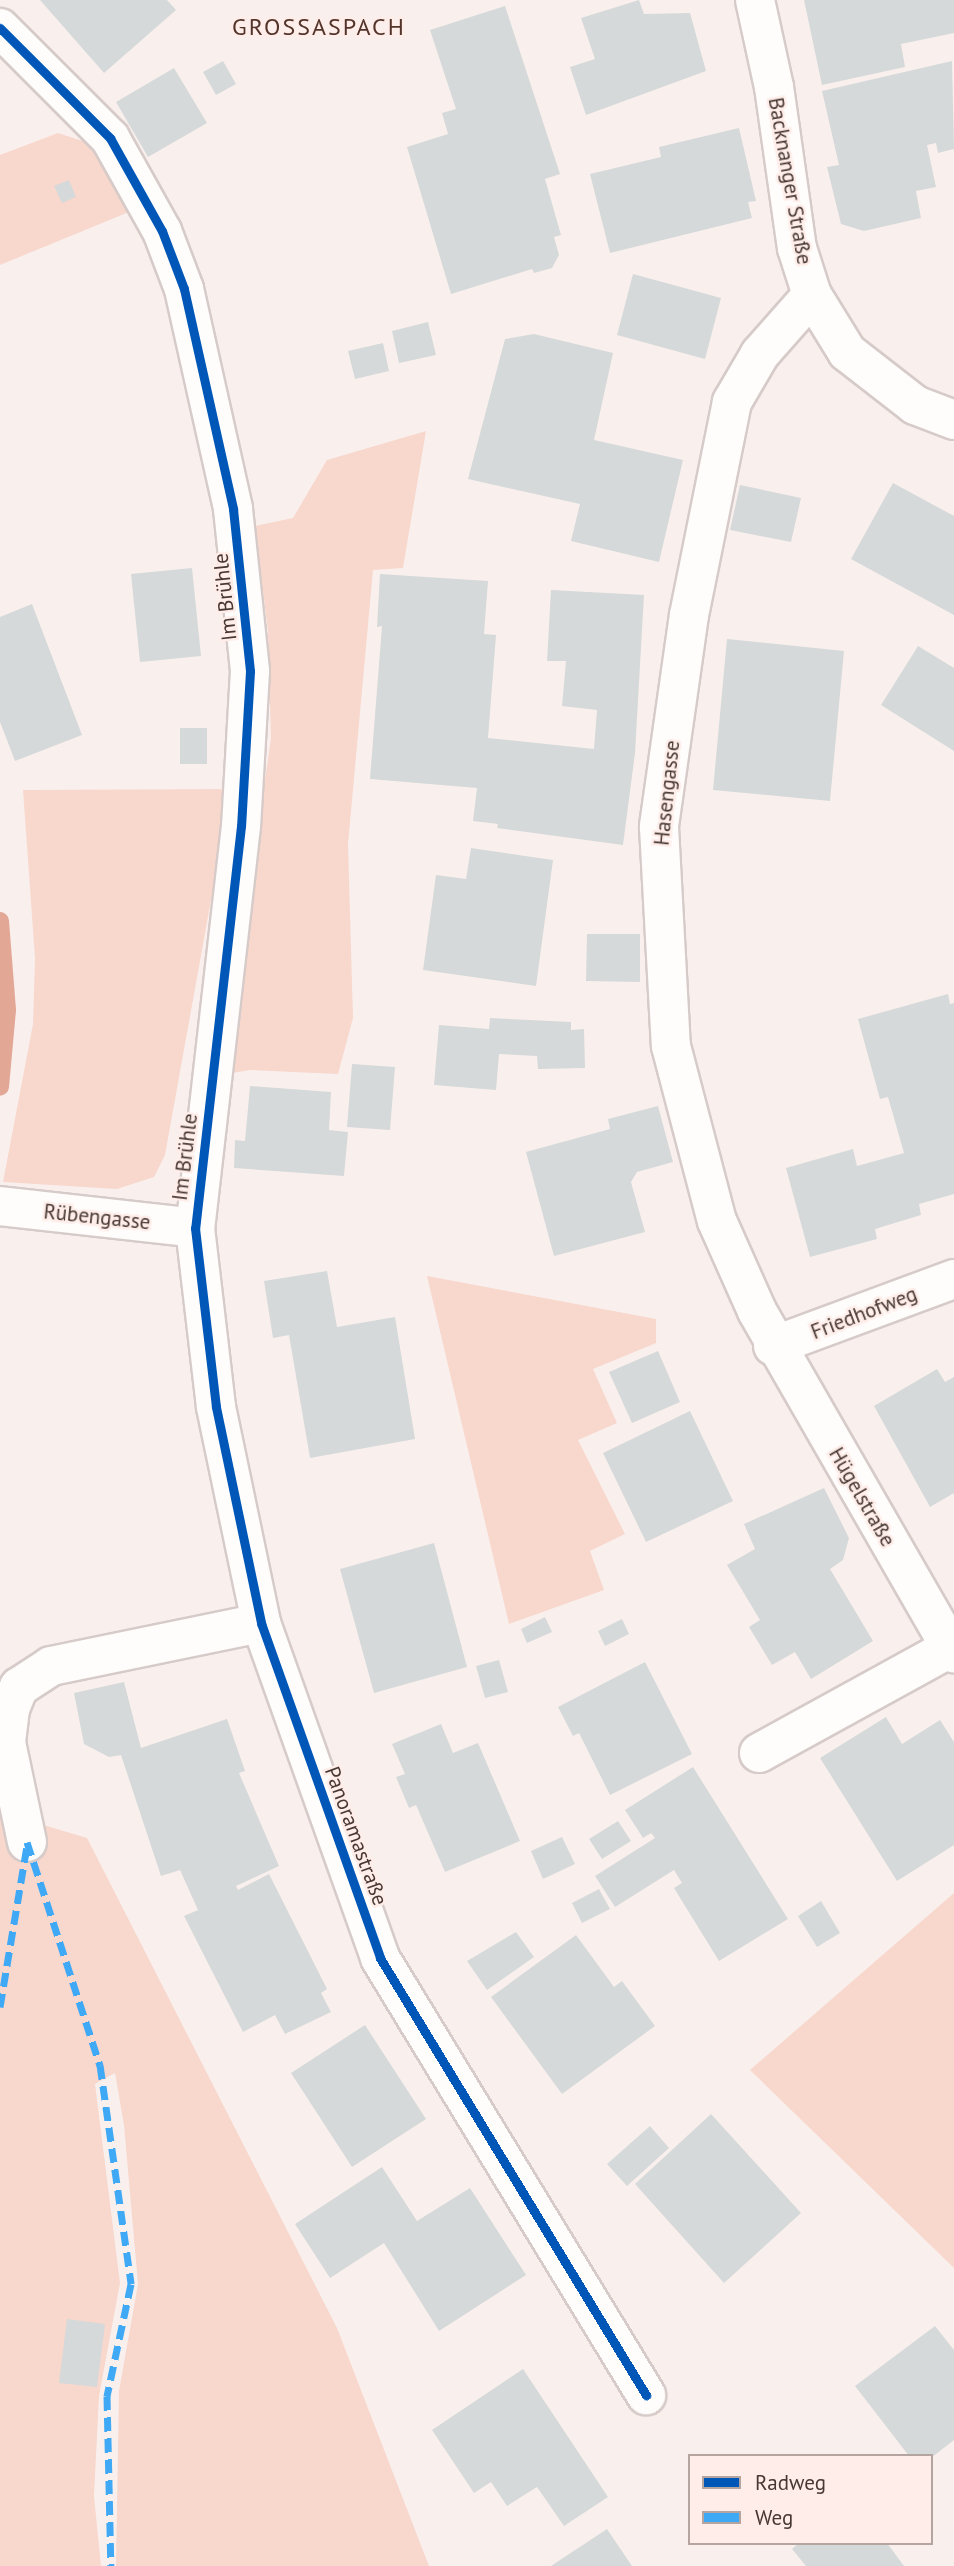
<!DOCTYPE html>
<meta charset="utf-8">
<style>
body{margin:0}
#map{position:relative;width:954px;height:2566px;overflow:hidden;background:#f9f0ee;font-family:"PT Sans",sans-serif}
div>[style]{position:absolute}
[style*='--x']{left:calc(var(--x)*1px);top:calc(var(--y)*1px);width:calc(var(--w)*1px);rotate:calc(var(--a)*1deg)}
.green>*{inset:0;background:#f8d7cd}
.stream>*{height:18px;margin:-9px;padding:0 9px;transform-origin:9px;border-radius:9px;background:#e3a796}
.building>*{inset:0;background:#d5d9d9}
.roads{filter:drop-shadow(2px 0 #d6cbc8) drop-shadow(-2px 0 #d6cbc8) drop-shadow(0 2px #d6cbc8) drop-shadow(0 -2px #d6cbc8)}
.minor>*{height:38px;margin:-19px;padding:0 19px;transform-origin:19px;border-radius:19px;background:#fefdfc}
.quiet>*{height:7px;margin-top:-3.5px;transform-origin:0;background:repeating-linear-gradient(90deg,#3fa9f5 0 14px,transparent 0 21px)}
.cycleway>*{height:9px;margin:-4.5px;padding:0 4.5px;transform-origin:4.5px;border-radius:4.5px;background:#0057b8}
span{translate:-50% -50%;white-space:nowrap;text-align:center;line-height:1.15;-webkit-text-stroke:5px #feede9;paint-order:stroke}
.street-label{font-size:21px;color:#473833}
.quarter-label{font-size:24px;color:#53342b;letter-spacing:2px}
.legend{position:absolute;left:688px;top:2454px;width:245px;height:91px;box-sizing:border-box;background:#feede9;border:2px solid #b5a5a0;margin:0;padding:9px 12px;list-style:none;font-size:21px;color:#473833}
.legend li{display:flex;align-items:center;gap:14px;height:35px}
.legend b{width:35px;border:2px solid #b5a5a0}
</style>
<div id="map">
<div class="green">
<div style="clip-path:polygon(58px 133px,95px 145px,129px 212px,0 265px,0 155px)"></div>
<div style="clip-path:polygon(426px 431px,403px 568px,373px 570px,348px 844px,353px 1018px,338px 1074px,250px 1070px,221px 1075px,271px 739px,268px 631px,255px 526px,293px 518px,327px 460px)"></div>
<div style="clip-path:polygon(231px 789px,165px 1155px,154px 1177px,117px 1189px,3px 1182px,33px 1024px,35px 958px,23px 790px)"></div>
<div style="clip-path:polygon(427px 1276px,656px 1319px,656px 1343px,593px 1369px,617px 1423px,578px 1440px,625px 1534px,590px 1551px,604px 1590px,509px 1624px)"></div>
<div style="clip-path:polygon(0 1812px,87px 1838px,337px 2328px,429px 2566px,116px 2566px,119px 2391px,138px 2284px,124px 2125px,115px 2073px,95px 2084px,120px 2283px,99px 2396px,94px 2496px,101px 2566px,0 2566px)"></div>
<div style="clip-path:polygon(954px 1893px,954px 2268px,750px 2070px)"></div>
</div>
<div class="stream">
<div style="--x:0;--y:921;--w:89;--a:85.5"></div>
<div style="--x:7;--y:1010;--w:77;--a:95.2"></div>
</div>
<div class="building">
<div style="clip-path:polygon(40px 0,167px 0,176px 10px,104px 73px)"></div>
<div style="clip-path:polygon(639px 0,644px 14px,690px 13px,706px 71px,586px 115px,570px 67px,595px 59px,581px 18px)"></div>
<div style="clip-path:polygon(804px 0,954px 0,954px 33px,901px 44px,905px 67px,822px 85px)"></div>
<div style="clip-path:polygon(505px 6px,560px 174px,545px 179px,561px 235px,554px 237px,559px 255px,552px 268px,534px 273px,532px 269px,451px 294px,407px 147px,448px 134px,442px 113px,456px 109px,430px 30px)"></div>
<div style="clip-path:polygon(223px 61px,236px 84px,216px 95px,203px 72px)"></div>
<div style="clip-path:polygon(952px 61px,954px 149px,938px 153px,936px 143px,927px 145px,936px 187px,916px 191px,921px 218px,864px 231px,841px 224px,827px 167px,839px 165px,822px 91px)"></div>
<div style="clip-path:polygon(174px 68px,207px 123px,148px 157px,116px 102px)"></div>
<div style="clip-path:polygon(739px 128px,756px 201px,748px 202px,752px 218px,610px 253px,590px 174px,661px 157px,659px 147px)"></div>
<div style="clip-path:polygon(69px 180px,76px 197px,62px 203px,54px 186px)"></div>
<div style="clip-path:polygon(633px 274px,721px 298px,705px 359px,617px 335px)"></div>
<div style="clip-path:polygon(428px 322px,436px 355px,399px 363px,392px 331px)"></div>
<div style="clip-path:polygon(534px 334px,613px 353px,594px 440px,683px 460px,659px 562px,571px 541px,580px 504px,468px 479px,505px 339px)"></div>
<div style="clip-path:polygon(383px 343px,389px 371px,355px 379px,348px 351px)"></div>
<div style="clip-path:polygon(893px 483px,954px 516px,954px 615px,851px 559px)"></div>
<div style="clip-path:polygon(740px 485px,801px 498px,791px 542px,730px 530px)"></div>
<div style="clip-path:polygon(192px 568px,201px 656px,140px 662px,131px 574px)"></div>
<div style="clip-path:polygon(380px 574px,488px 581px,484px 634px,496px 635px,488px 738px,594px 749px,597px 710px,562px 706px,566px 661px,547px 661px,551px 590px,644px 595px,635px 753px,623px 845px,497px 828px,498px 824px,473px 821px,477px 788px,370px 779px,382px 626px,377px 627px)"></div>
<div style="clip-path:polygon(32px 604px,82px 735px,15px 761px,0 722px,0 617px)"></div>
<div style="clip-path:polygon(727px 639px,844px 651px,830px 801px,713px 790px)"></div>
<div style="clip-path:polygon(918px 646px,954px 668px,954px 751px,881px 705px)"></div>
<div style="clip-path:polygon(180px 728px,207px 728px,207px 764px,180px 764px)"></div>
<div style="clip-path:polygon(471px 848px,553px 860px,536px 986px,423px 970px,436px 875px,466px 879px)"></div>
<div style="clip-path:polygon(587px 934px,640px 934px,640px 982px,586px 981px)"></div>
<div style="clip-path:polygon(948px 994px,950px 1004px,954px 1003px,954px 1194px,919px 1204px,921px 1215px,875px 1229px,877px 1239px,810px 1257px,786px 1168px,853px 1149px,857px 1166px,904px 1153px,888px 1097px,880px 1099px,858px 1019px)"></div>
<div style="clip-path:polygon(490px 1018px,571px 1022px,571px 1030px,584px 1029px,585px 1068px,538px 1069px,537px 1056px,499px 1054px,496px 1090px,434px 1085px,439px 1025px,489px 1029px)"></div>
<div style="clip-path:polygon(352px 1064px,395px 1067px,390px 1130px,347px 1127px)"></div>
<div style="clip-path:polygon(250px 1086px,331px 1092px,329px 1130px,348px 1132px,344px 1176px,234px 1168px,235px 1140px,245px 1141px)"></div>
<div style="clip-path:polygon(658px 1106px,673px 1162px,637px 1172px,631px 1182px,645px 1232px,554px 1256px,526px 1152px,610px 1129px,608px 1119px)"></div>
<div style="clip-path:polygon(327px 1271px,337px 1327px,395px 1317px,415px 1439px,310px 1458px,289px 1335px,273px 1338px,264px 1281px)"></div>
<div style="clip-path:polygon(658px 1351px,680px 1402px,632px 1423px,609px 1372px)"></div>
<div style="clip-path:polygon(937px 1369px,945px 1382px,954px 1377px,954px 1493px,930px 1507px,874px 1406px)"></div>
<div style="clip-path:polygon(690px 1411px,733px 1501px,646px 1542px,603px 1453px)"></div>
<div style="clip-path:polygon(824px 1488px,849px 1538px,843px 1560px,830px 1569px,873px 1641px,811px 1679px,795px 1652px,772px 1665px,749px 1627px,760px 1620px,727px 1565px,755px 1549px,744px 1524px)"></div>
<div style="clip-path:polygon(434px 1543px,467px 1667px,374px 1693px,340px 1569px)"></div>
<div style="clip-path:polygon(545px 1617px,552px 1632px,527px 1643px,521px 1629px)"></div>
<div style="clip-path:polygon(622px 1619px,629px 1634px,605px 1646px,598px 1631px)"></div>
<div style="clip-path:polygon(499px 1660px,508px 1692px,485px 1698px,476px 1666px)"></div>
<div style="clip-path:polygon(645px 1662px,692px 1754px,610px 1795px,579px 1733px,573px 1736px,558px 1707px)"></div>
<div style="clip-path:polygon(124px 1682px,141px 1748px,227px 1719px,245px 1771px,239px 1773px,279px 1866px,236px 1886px,238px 1890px,269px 1874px,327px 1989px,321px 1993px,331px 2012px,285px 2034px,275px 2015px,243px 2032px,184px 1916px,198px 1910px,180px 1870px,161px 1876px,121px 1755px,109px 1757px,84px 1744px,74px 1693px)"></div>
<div style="clip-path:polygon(886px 1717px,902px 1744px,940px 1720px,954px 1742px,954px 1845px,897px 1881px,820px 1758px)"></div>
<div style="clip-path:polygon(441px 1724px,453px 1753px,478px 1743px,520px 1841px,445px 1872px,416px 1805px,409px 1808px,396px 1777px,405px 1774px,392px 1744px)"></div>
<div style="clip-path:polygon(693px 1767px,788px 1919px,719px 1961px,674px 1888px,682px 1883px,674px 1870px,615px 1907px,595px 1876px,655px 1838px,651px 1833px,643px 1838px,625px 1810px)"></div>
<div style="clip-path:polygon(618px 1821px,631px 1841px,602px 1859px,589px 1839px)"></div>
<div style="clip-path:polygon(562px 1837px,575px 1864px,543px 1879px,531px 1851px)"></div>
<div style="clip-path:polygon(599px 1889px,610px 1909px,582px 1923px,572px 1903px)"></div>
<div style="clip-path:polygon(821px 1901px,840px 1933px,817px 1947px,798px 1916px)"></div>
<div style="clip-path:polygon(516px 1932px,534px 1957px,487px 1990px,467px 1961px)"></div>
<div style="clip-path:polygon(576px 1935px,614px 1987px,622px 1981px,655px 2026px,562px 2094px,491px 1997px)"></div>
<div style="clip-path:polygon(365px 2025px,426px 2119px,352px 2167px,291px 2073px)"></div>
<div style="clip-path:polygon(711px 2114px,801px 2213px,724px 2283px,635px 2184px)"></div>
<div style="clip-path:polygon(650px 2126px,669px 2148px,627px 2186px,607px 2164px)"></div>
<div style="clip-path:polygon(382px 2167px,417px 2221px,470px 2188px,526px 2275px,439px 2331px,384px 2243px,330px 2278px,295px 2224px)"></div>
<div style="clip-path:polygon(67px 2319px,105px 2324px,97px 2387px,59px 2383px)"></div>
<div style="clip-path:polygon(935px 2326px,954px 2350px,954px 2440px,931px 2458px,909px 2456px,855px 2386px)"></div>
<div style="clip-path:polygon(523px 2369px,608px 2497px,564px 2526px,537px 2487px,507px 2506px,491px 2482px,474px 2493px,432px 2430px)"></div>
<div style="clip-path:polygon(607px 2529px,632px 2566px,551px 2566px)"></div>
<div style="clip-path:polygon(799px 2543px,887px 2543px,904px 2566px,806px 2566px,792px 2549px)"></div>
</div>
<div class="roads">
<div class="minor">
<div style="--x:755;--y:0;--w:89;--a:77.7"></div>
<div style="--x:774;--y:87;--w:163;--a:81.9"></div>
<div style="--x:797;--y:248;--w:49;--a:72.3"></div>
<div style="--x:812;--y:295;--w:67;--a:58.4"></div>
<div style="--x:847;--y:352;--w:86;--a:37.9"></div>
<div style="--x:915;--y:405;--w:42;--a:21"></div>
<div style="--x:0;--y:28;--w:156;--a:45"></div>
<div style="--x:110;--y:138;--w:107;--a:60.8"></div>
<div style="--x:162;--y:231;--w:62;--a:69.2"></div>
<div style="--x:184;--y:289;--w:225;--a:77.4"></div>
<div style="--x:233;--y:509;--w:163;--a:84"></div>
<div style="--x:250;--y:671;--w:155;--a:93.3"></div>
<div style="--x:241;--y:826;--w:405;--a:96.5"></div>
<div style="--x:195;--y:1228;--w:180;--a:83.3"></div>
<div style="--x:216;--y:1407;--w:221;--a:78.2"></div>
<div style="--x:261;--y:1623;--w:356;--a:70.4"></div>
<div style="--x:380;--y:1958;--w:512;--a:58.67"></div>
<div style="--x:812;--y:295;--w:79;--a:131.4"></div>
<div style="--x:760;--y:354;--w:56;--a:120.3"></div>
<div style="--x:732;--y:402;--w:217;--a:101.4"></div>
<div style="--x:689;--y:615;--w:214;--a:98.1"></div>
<div style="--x:659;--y:827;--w:219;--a:86.9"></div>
<div style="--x:671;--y:1046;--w:181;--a:75.3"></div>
<div style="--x:717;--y:1221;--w:98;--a:66"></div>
<div style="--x:757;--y:1311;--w:395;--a:60.1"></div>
<div style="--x:0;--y:1206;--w:196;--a:6.4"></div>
<div style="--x:773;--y:1346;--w:193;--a:-20.3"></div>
<div style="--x:759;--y:1753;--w:218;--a:-28.8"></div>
<div style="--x:27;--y:1842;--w:102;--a:-101.9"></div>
<div style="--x:6;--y:1742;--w:33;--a:-83"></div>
<div style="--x:10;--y:1709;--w:24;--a:-68"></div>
<div style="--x:19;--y:1687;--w:38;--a:-33"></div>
<div style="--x:51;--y:1666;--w:214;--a:-11.6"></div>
</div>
</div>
<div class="quiet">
<div style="--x:27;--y:1842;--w:235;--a:71.9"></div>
<div style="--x:100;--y:2065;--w:221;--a:81.9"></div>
<div style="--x:131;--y:2284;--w:115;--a:102.1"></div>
<div style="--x:107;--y:2396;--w:170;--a:88.7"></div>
<div style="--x:0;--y:2007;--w:163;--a:-80.5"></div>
</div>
<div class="cycleway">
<div style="--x:0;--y:28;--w:156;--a:45"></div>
<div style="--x:110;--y:138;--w:107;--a:60.8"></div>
<div style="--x:162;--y:231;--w:62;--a:69.2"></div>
<div style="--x:184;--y:289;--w:225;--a:77.4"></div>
<div style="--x:233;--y:509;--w:163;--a:84"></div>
<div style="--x:250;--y:671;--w:155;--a:93.3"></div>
<div style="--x:241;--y:826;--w:405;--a:96.5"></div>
<div style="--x:195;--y:1228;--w:180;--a:83.3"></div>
<div style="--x:216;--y:1407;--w:221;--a:78.2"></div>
<div style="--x:261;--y:1623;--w:356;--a:70.4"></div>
<div style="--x:380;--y:1958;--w:512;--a:58.67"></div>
</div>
<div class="street-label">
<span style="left:790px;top:181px;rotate:80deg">Backnanger Straße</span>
<span style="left:225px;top:597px;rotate:-96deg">Im Brühle</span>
<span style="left:667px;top:793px;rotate:-84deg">Hasengasse</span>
<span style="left:185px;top:1157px;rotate:-83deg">Im Brühle</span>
<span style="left:97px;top:1217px;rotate:6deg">Rübengasse</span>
<span style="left:864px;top:1313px;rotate:-21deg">Friedhofweg</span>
<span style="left:862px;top:1497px;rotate:60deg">Hügelstraße</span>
<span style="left:356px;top:1836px;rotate:70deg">Panoramastraße</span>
</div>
<div class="quarter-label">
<span style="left:319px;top:27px">GROSSASPACH</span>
</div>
<ul class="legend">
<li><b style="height:9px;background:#0057b8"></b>Radweg</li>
<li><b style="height:9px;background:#3fa9f5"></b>Weg</li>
</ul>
</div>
